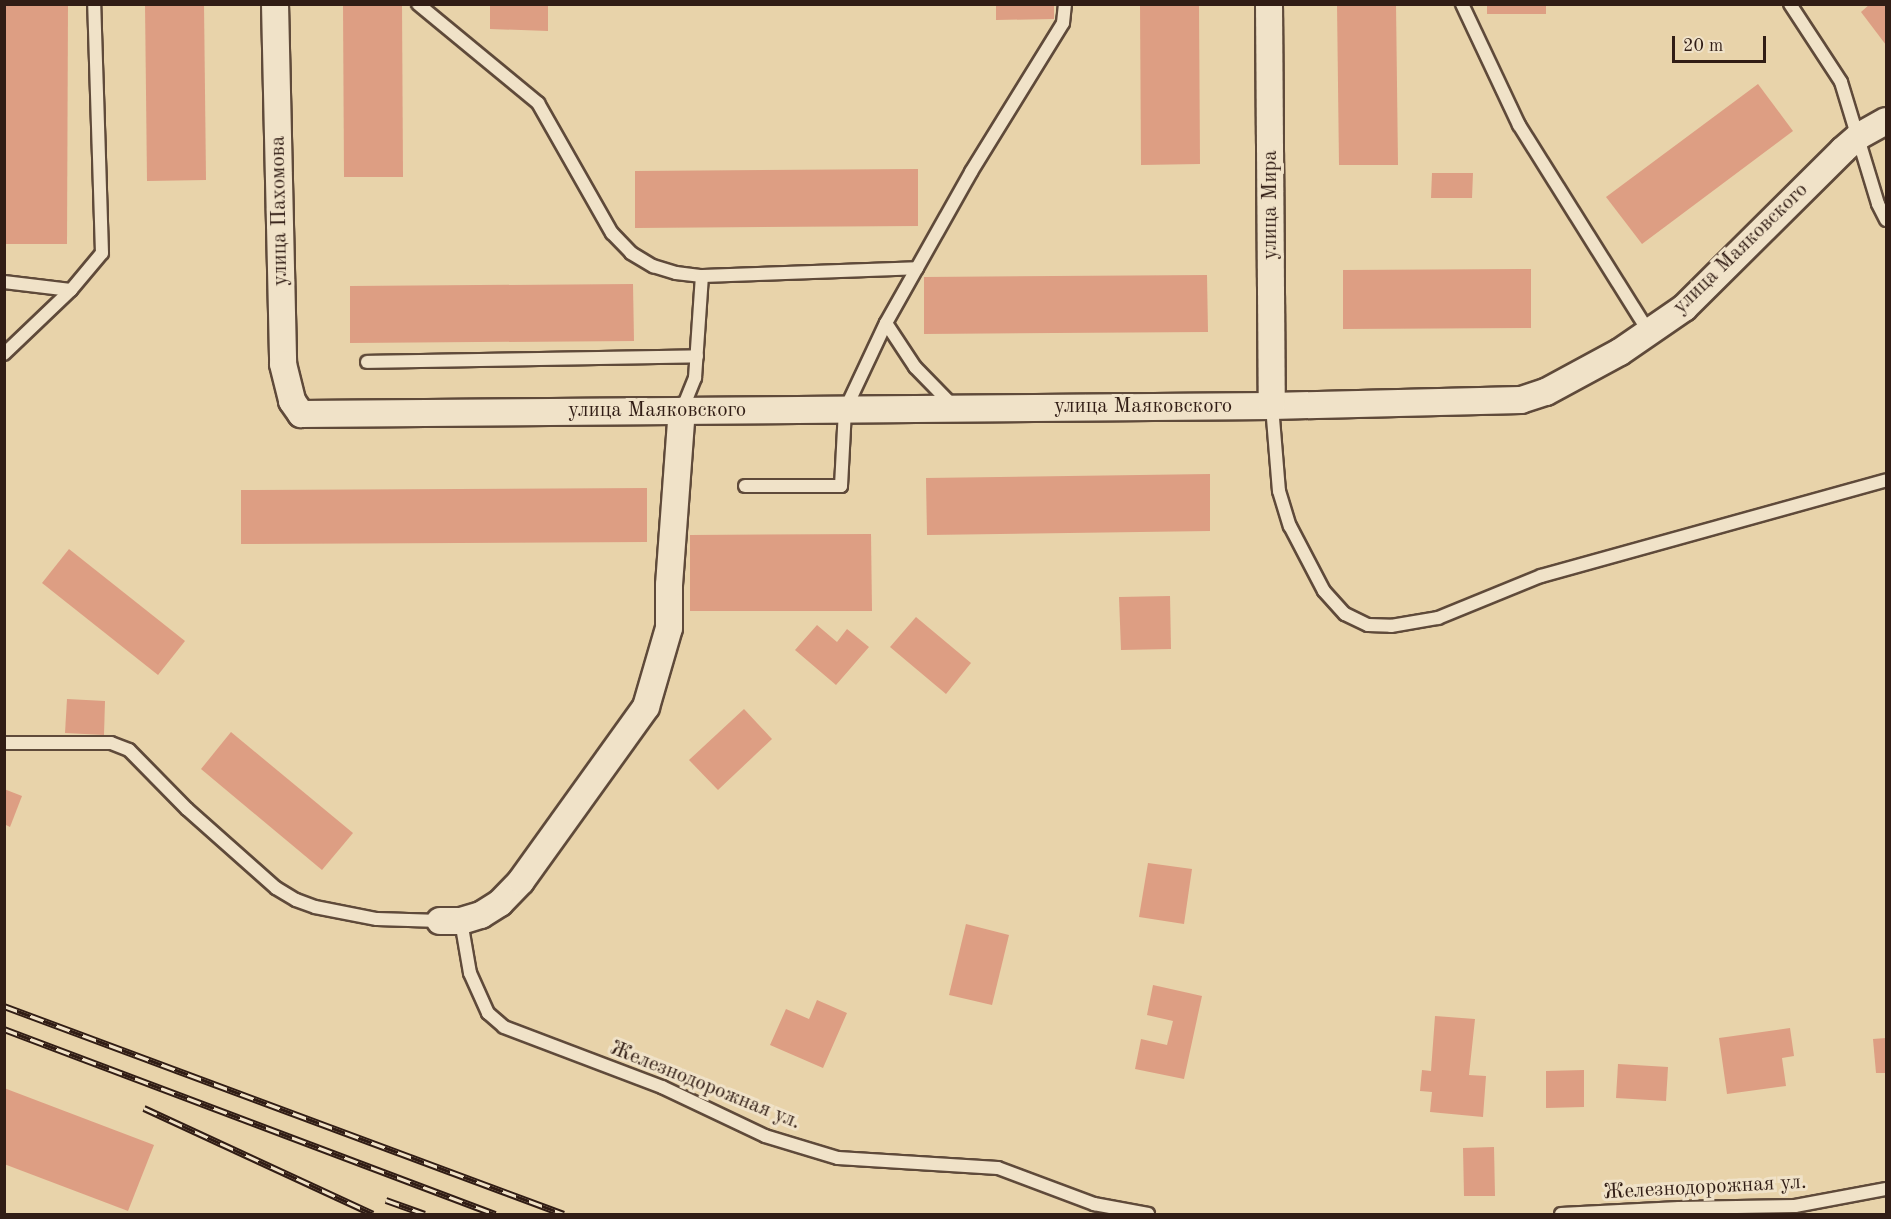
<!DOCTYPE html>
<meta charset="utf-8">
<style>
body{margin:0}
#map{position:relative;width:1891px;height:1219px;overflow:hidden;background:#e8d3aa;font-family:"Old Standard TT",serif}
div>[style]{position:absolute}
[style*='--x']{left:calc(var(--x)*1px);top:calc(var(--y)*1px);width:calc(var(--w)*1px);rotate:calc(var(--a)*1deg)}
.building>*{inset:0;background:#dd9e83}
.roads{filter:drop-shadow(2px 0 #5f4a3a) drop-shadow(-2px 0 #5f4a3a) drop-shadow(0 2px #5f4a3a) drop-shadow(0 -2px #5f4a3a)}
.lane>*{height:12px;margin:-6px;padding:0 6px;transform-origin:6px;border-radius:6px;background:#f0e2c8}
.street>*{height:26px;margin:-13px;padding:0 13px;transform-origin:13px;border-radius:13px;background:#f0e2c8}
.rail>*{height:7px;margin-top:-3.5px;transform-origin:0;background:repeating-linear-gradient(90deg,#f0e2c8 0 14px,#311d15 0 28px);box-sizing:border-box;border-block:2px solid #311d15}
span{translate:-50% -50%;white-space:nowrap;text-align:center;line-height:1.15;-webkit-text-stroke:6px #f0e2c8;paint-order:stroke}
.street-label{font-size:21px;color:#311d15}
.frame{position:absolute;inset:0;border:6px solid #311d15;pointer-events:none}
.scale{position:absolute;left:1672px;top:36px;width:94px;height:27px;box-sizing:border-box;border:3px solid #311d15;border-top:0;padding-left:8px;font-size:18px;line-height:21px;white-space:nowrap;color:#311d15;-webkit-text-stroke:4px #f0e2c8;paint-order:stroke}
</style>
<div id="map">
<div class="building">
<div style="clip-path:polygon(5px 4px,68px 4px,67px 244px,5px 244px)"></div>
<div style="clip-path:polygon(145px 4px,204px 4px,206px 180px,147px 181px)"></div>
<div style="clip-path:polygon(343px 4px,402px 4px,403px 177px,344px 177px)"></div>
<div style="clip-path:polygon(490px 4px,548px 4px,548px 31px,490px 29px)"></div>
<div style="clip-path:polygon(996px 4px,1054px 4px,1054px 19px,996px 20px)"></div>
<div style="clip-path:polygon(1140px 4px,1199px 4px,1200px 164px,1141px 165px)"></div>
<div style="clip-path:polygon(1337px 4px,1396px 4px,1398px 165px,1339px 165px)"></div>
<div style="clip-path:polygon(1487px 4px,1546px 4px,1546px 14px,1487px 14px)"></div>
<div style="clip-path:polygon(1870px 4px,1886px 4px,1886px 45px,1861px 12px)"></div>
<div style="clip-path:polygon(1758px 84px,1793px 131px,1642px 244px,1606px 197px)"></div>
<div style="clip-path:polygon(918px 169px,918px 226px,635px 228px,635px 171px)"></div>
<div style="clip-path:polygon(1432px 173px,1473px 173px,1472px 198px,1431px 198px)"></div>
<div style="clip-path:polygon(1531px 269px,1531px 328px,1343px 329px,1343px 270px)"></div>
<div style="clip-path:polygon(1207px 275px,1208px 332px,924px 334px,924px 277px)"></div>
<div style="clip-path:polygon(633px 284px,634px 341px,350px 343px,350px 286px)"></div>
<div style="clip-path:polygon(1210px 474px,1210px 531px,927px 535px,926px 478px)"></div>
<div style="clip-path:polygon(647px 488px,647px 542px,241px 544px,241px 490px)"></div>
<div style="clip-path:polygon(871px 534px,872px 611px,690px 611px,690px 535px)"></div>
<div style="clip-path:polygon(69px 549px,185px 641px,158px 675px,42px 583px)"></div>
<div style="clip-path:polygon(1170px 596px,1171px 649px,1121px 650px,1119px 597px)"></div>
<div style="clip-path:polygon(916px 617px,971px 663px,946px 694px,890px 647px)"></div>
<div style="clip-path:polygon(817px 625px,837px 642px,847px 629px,869px 647px,836px 685px,795px 650px)"></div>
<div style="clip-path:polygon(67px 699px,105px 701px,104px 735px,65px 733px)"></div>
<div style="clip-path:polygon(744px 709px,772px 739px,718px 790px,689px 760px)"></div>
<div style="clip-path:polygon(231px 732px,353px 833px,322px 870px,201px 769px)"></div>
<div style="clip-path:polygon(4px 789px,22px 796px,10px 827px,4px 824px)"></div>
<div style="clip-path:polygon(1148px 863px,1192px 869px,1184px 924px,1139px 917px)"></div>
<div style="clip-path:polygon(966px 924px,1009px 935px,992px 1005px,949px 995px)"></div>
<div style="clip-path:polygon(1153px 985px,1202px 996px,1184px 1079px,1135px 1069px,1141px 1039px,1167px 1045px,1173px 1021px,1147px 1015px)"></div>
<div style="clip-path:polygon(817px 1000px,847px 1013px,823px 1068px,770px 1045px,786px 1009px,809px 1019px)"></div>
<div style="clip-path:polygon(1435px 1016px,1475px 1019px,1469px 1075px,1486px 1076px,1483px 1117px,1430px 1112px,1432px 1092px,1420px 1091px,1422px 1070px,1431px 1071px)"></div>
<div style="clip-path:polygon(1790px 1028px,1794px 1056px,1782px 1058px,1786px 1086px,1727px 1094px,1719px 1038px)"></div>
<div style="clip-path:polygon(1886px 1038px,1886px 1073px,1876px 1073px,1873px 1039px)"></div>
<div style="clip-path:polygon(1618px 1064px,1668px 1067px,1666px 1101px,1616px 1098px)"></div>
<div style="clip-path:polygon(1584px 1070px,1584px 1107px,1546px 1108px,1546px 1071px)"></div>
<div style="clip-path:polygon(4px 1088px,154px 1145px,128px 1211px,4px 1164px)"></div>
<div style="clip-path:polygon(1494px 1147px,1495px 1196px,1464px 1196px,1463px 1148px)"></div>
</div>
<div class="roads">
<div class="lane">
<div style="--x:418;--y:4;--w:156;--a:39.5"></div>
<div style="--x:538;--y:103;--w:150;--a:60.4"></div>
<div style="--x:612;--y:233;--w:28;--a:46"></div>
<div style="--x:631;--y:253;--w:26;--a:31"></div>
<div style="--x:653;--y:266;--w:24;--a:17"></div>
<div style="--x:676;--y:273;--w:26;--a:7"></div>
<div style="--x:702;--y:276;--w:215;--a:-2.1"></div>
<div style="--x:1462;--y:4;--w:134;--a:64.8"></div>
<div style="--x:1519;--y:125;--w:244;--a:57.9"></div>
<div style="--x:1790;--y:4;--w:93;--a:56.8"></div>
<div style="--x:1841;--y:82;--w:127;--a:73.1"></div>
<div style="--x:1878;--y:204;--w:18;--a:63"></div>
<div style="--x:4;--y:282;--w:67;--a:6.8"></div>
<div style="--x:886;--y:323;--w:53;--a:56.6"></div>
<div style="--x:915;--y:367;--w:57;--a:45.7"></div>
<div style="--x:4;--y:354;--w:93;--a:-43.7"></div>
<div style="--x:71;--y:290;--w:48;--a:-50"></div>
<div style="--x:102;--y:253;--w:249;--a:-91.8"></div>
<div style="--x:367;--y:362;--w:330;--a:-1"></div>
<div style="--x:1272;--y:406;--w:85;--a:85.3"></div>
<div style="--x:1279;--y:491;--w:37;--a:73"></div>
<div style="--x:1290;--y:526;--w:73;--a:62.4"></div>
<div style="--x:1324;--y:591;--w:31;--a:48"></div>
<div style="--x:1345;--y:614;--w:25;--a:26"></div>
<div style="--x:1368;--y:625;--w:23;--a:2"></div>
<div style="--x:1391;--y:626;--w:48;--a:-9.7"></div>
<div style="--x:1438;--y:618;--w:111;--a:-22.2"></div>
<div style="--x:1541;--y:576;--w:358;--a:-15.5"></div>
<div style="--x:682;--y:410;--w:35;--a:-68"></div>
<div style="--x:695;--y:378;--w:102;--a:-86.1"></div>
<div style="--x:745;--y:486;--w:96;--a:0"></div>
<div style="--x:841;--y:486;--w:76;--a:-87"></div>
<div style="--x:845;--y:410;--w:96;--a:-64.8"></div>
<div style="--x:886;--y:323;--w:63;--a:-60.6"></div>
<div style="--x:917;--y:268;--w:110;--a:-60.6"></div>
<div style="--x:971;--y:172;--w:175;--a:-58.3"></div>
<div style="--x:1063;--y:23;--w:19;--a:-84"></div>
<div style="--x:4;--y:743;--w:107;--a:0"></div>
<div style="--x:111;--y:743;--w:19;--a:21"></div>
<div style="--x:129;--y:750;--w:83;--a:45.5"></div>
<div style="--x:187;--y:809;--w:119;--a:41.6"></div>
<div style="--x:276;--y:888;--w:23;--a:31"></div>
<div style="--x:296;--y:900;--w:20;--a:20"></div>
<div style="--x:315;--y:907;--w:63;--a:11"></div>
<div style="--x:377;--y:919;--w:63;--a:1.8"></div>
<div style="--x:461;--y:921;--w:53;--a:80.2"></div>
<div style="--x:470;--y:973;--w:44;--a:65.8"></div>
<div style="--x:488;--y:1013;--w:21;--a:41"></div>
<div style="--x:504;--y:1027;--w:169;--a:20.8"></div>
<div style="--x:662;--y:1087;--w:114;--a:25.4"></div>
<div style="--x:765;--y:1136;--w:76;--a:16.8"></div>
<div style="--x:838;--y:1158;--w:160;--a:3.6"></div>
<div style="--x:998;--y:1168;--w:103;--a:20.6"></div>
<div style="--x:1094;--y:1204;--w:55;--a:10.5"></div>
<div style="--x:1561;--y:1214;--w:118;--a:-2.9"></div>
<div style="--x:1679;--y:1208;--w:116;--a:-1"></div>
<div style="--x:1795;--y:1206;--w:93;--a:-10.6"></div>
</div>
<div class="street">
<div style="--x:275;--y:4;--w:360;--a:88.7"></div>
<div style="--x:283;--y:364;--w:38;--a:76"></div>
<div style="--x:292;--y:401;--w:16;--a:55"></div>
<div style="--x:301;--y:414;--w:971;--a:-0.47"></div>
<div style="--x:1272;--y:406;--w:249;--a:-1.4"></div>
<div style="--x:1521;--y:400;--w:26;--a:-18"></div>
<div style="--x:1546;--y:392;--w:84;--a:-28.4"></div>
<div style="--x:1620;--y:352;--w:78;--a:-34.5"></div>
<div style="--x:1684;--y:308;--w:224;--a:-44.8"></div>
<div style="--x:1843;--y:150;--w:21;--a:-41"></div>
<div style="--x:1859;--y:136;--w:31;--a:-29"></div>
<div style="--x:1269;--y:4;--w:402;--a:89.6"></div>
<div style="--x:440;--y:921;--w:21;--a:0"></div>
<div style="--x:461;--y:921;--w:21;--a:-17"></div>
<div style="--x:481;--y:915;--w:22;--a:-32"></div>
<div style="--x:500;--y:903;--w:30;--a:-46"></div>
<div style="--x:521;--y:881;--w:214;--a:-54.3"></div>
<div style="--x:646;--y:707;--w:82;--a:-73.8"></div>
<div style="--x:669;--y:628;--w:43;--a:-90"></div>
<div style="--x:669;--y:585;--w:175;--a:-85.8"></div>
</div>
</div>
<div class="rail">
<div style="--x:4;--y:1006;--w:597;--a:20.38"></div>
<div style="--x:4;--y:1029;--w:525;--a:20.65"></div>
<div style="--x:144;--y:1108;--w:252;--a:24.8"></div>
<div style="--x:386;--y:1200;--w:41;--a:19.7"></div>
</div>
<div class="street-label">
<span style="left:1271px;top:205px;rotate:-90deg">улица Мира</span>
<span style="left:280px;top:211px;rotate:-91deg">улица Пахомова</span>
<span style="left:1741px;top:249px;rotate:-44deg">улица Маяковского</span>
<span style="left:1143px;top:407px">улица Маяковского</span>
<span style="left:657px;top:411px">улица Маяковского</span>
<span style="left:705px;top:1086px;rotate:22deg">Железнодорожная ул.</span>
<span style="left:1705px;top:1188px;rotate:-3deg">Железнодорожная ул.</span>
</div>
<div class="frame"></div>
<div class="scale">20 m</div>
</div>
